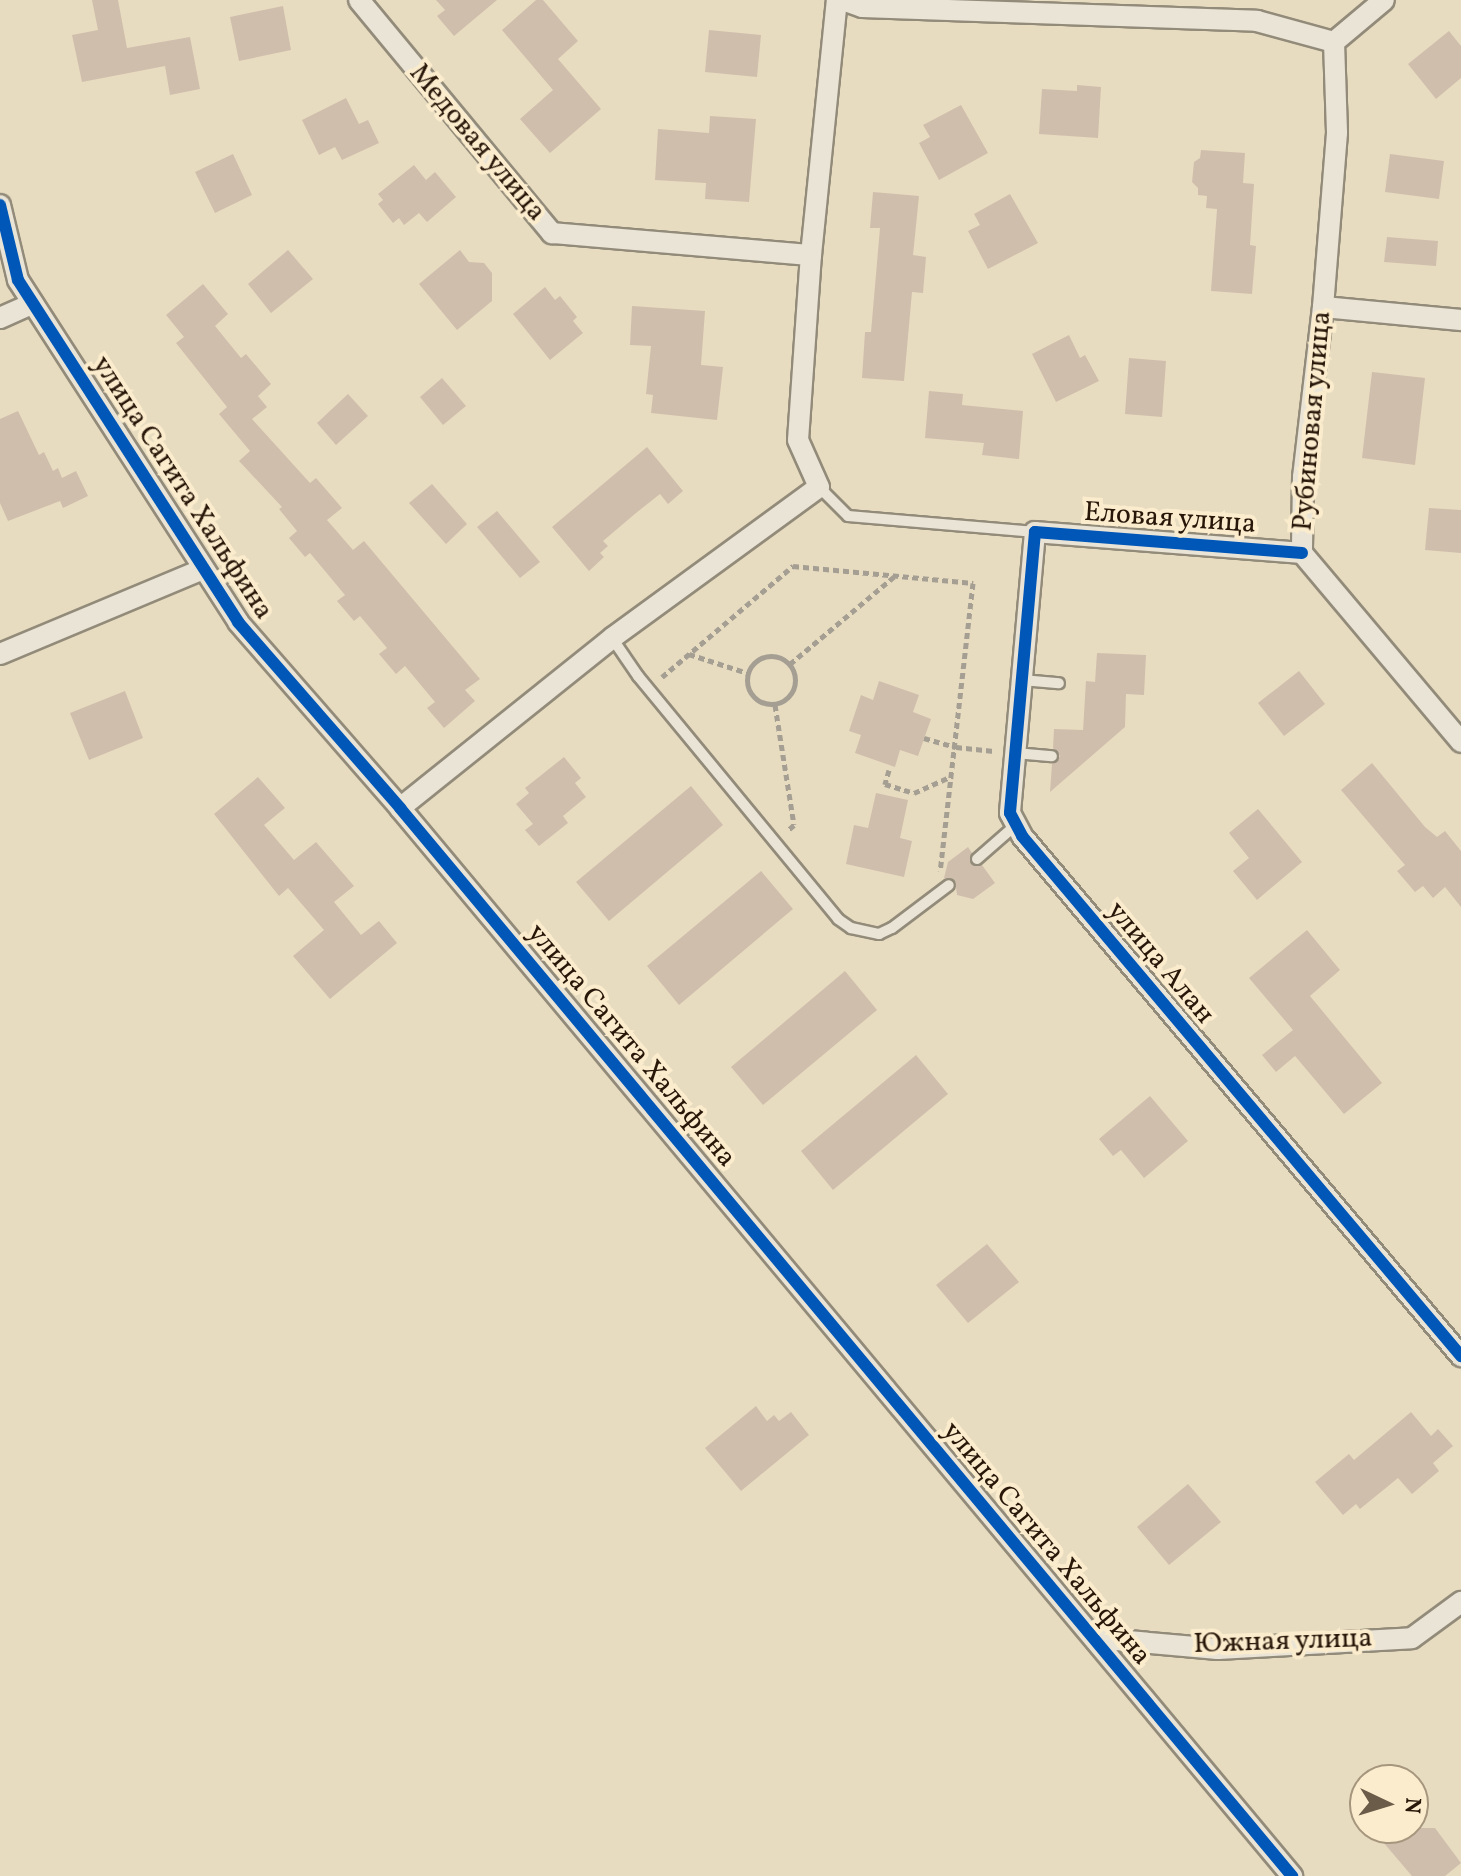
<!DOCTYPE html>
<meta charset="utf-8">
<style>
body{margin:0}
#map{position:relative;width:1461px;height:1876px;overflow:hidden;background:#e7dcc0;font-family:Vollkorn,serif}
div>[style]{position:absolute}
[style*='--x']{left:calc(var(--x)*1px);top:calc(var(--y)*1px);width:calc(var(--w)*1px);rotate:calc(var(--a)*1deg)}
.building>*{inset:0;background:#d0bead}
.path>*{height:5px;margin-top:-2.5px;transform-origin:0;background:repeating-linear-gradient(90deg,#a59e93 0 6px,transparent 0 10px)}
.path>.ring{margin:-2.5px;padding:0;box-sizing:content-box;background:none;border:5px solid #a59e93;border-radius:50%}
.roads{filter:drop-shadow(2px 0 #938b7a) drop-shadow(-2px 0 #938b7a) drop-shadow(0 2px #938b7a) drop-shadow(0 -2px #938b7a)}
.lane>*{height:10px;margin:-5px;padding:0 5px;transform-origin:5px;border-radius:5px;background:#eae4d7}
.street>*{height:20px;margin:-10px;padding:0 10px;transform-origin:10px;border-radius:10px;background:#eae4d7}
.cycleway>*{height:12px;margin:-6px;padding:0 6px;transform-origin:6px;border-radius:6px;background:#0057b8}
span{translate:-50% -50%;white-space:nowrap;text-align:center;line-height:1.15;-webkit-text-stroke:8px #faeccc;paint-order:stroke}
.street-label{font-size:28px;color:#281609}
.north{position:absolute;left:1349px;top:1764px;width:80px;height:80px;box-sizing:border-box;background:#faeccc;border:2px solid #a6967e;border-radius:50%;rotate:94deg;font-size:22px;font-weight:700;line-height:32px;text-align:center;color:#281609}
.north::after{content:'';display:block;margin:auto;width:28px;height:36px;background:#6b5b49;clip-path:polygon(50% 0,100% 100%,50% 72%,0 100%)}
</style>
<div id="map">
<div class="building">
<div style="clip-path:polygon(92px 0,118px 0,127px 48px,190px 37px,200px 89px,170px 95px,165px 66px,82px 82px,72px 35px,98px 30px)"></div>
<div style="clip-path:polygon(436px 0,497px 0,454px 36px,437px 16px,445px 10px)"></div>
<div style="clip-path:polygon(536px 0,543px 0,578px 41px,558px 59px,601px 109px,550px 153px,520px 119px,553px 90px,502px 30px)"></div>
<div style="clip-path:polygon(283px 6px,291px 50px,239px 61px,230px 17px)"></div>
<div style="clip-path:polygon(709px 30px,761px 35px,757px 77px,705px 72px)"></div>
<div style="clip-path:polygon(1449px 31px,1461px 46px,1461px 78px,1436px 99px,1408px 64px)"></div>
<div style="clip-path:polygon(1077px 85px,1101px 87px,1098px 138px,1039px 134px,1042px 89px,1077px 91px)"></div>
<div style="clip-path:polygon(346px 98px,359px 124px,368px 120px,379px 143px,342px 160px,335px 147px,319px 155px,302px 120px)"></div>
<div style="clip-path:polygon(961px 105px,988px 153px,939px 180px,919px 143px,930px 137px,923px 125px)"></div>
<div style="clip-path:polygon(710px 116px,756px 119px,749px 202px,705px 199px,706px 183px,655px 180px,658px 129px,709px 133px)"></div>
<div style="clip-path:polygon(1201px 150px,1245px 153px,1243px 183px,1254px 184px,1250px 245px,1256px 246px,1252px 294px,1211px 291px,1217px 209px,1206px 208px,1207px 196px,1198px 195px,1198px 188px,1192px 182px,1194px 162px,1200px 158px)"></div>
<div style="clip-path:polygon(233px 154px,252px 195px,215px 213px,195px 172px)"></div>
<div style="clip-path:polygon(1390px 154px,1444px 161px,1439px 199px,1385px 192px)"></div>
<div style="clip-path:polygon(414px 165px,426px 180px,435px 172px,456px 197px,427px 222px,419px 213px,404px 225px,399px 218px,393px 223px,378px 204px,383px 200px,378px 194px)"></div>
<div style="clip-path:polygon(873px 192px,919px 196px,913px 255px,926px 257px,923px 293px,912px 292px,904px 381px,862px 378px,865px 332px,871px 332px,880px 228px,870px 228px)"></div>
<div style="clip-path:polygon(1010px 194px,1038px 243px,988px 269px,968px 231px,980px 225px,974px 214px)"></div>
<div style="clip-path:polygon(1387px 237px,1438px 241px,1436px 266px,1384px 262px)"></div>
<div style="clip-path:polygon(288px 250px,313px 279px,271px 313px,248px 284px)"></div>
<div style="clip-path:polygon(460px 250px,469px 262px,484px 263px,492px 273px,492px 301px,457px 330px,419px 284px)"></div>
<div style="clip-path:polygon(203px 284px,228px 314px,215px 326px,241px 358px,246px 354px,271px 384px,258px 396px,267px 407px,252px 419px,310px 483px,316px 478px,342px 508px,327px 520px,353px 550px,364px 541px,480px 679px,465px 690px,475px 701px,444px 728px,427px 708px,435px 702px,405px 666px,396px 674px,379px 654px,387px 648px,360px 616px,354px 621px,337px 601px,345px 595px,310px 553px,305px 557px,289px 538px,297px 531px,279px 509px,282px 507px,239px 461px,250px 451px,219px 414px,227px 407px,176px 343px,184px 337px,166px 315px)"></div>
<div style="clip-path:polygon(545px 287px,555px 300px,560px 296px,577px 317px,573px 321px,583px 333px,550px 360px,513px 314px)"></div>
<div style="clip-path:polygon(632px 306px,705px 311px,701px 365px,723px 367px,717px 420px,651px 413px,653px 395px,646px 394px,651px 346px,630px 345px)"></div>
<div style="clip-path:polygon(1069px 335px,1080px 358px,1085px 355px,1099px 381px,1056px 402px,1032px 354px)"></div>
<div style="clip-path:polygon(1129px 358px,1166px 361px,1162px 417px,1125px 414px)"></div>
<div style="clip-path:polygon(1372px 372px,1425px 378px,1415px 465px,1362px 458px)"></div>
<div style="clip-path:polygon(442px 378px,466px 406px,443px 425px,420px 397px)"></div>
<div style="clip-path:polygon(929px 391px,963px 394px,962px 405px,1023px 411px,1019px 459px,982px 455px,984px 443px,925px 438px)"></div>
<div style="clip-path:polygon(348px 394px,368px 416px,336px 445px,317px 423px)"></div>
<div style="clip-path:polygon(18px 411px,39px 455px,44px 452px,53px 471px,58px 468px,62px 478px,76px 471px,88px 496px,63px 508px,60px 501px,8px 521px,0 503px,0 419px)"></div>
<div style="clip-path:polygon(647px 447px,683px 491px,668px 504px,660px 494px,636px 513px,603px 541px,608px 546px,600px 553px,604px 557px,589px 571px,552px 527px)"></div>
<div style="clip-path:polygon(432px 484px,467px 524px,446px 544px,409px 503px)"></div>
<div style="clip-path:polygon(1429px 508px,1461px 510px,1461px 553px,1425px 550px)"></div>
<div style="clip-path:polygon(497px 511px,540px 562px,520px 578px,477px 527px)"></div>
<div style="clip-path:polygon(1097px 653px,1146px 655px,1144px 695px,1126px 694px,1125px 727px,1050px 792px,1052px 764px,1060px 756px,1053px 748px,1054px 729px,1083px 730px,1086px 681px,1095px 682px)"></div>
<div style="clip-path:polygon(1299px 671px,1325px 704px,1284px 736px,1258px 703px)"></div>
<div style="clip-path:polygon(879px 681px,919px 695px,913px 712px,931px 719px,918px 756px,900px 750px,895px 767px,855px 753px,861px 735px,849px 731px,861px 695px,873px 700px)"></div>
<div style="clip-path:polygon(125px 691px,143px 738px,89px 760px,70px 713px)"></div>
<div style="clip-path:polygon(564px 757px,581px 778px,575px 783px,586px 797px,563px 816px,568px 823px,539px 846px,525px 830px,533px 824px,516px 804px,529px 793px,525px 788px)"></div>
<div style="clip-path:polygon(1372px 763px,1425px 827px,1437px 837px,1445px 831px,1461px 851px,1461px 907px,1445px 887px,1433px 898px,1423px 886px,1415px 892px,1397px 871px,1405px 865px,1341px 790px)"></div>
<div style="clip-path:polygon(258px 777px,285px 808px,264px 825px,294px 860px,316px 842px,354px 886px,334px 902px,361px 935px,379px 921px,397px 943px,330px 999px,293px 956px,324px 930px,288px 888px,279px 896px,214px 814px)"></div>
<div style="clip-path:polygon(691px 786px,723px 825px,609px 921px,576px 882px)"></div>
<div style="clip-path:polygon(876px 793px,908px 800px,900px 838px,912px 841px,904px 877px,846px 864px,854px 825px,868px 828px)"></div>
<div style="clip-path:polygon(1258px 809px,1302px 862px,1257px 900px,1233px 871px,1249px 858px,1229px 833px)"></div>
<div style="clip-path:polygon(968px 847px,972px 853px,971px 864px,982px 865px,995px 883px,973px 899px,957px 895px,955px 880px,944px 878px,948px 862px)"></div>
<div style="clip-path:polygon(761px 871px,793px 909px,679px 1005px,647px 966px)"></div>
<div style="clip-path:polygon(1307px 930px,1340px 970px,1310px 996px,1382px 1083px,1344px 1114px,1295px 1056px,1276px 1072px,1262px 1055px,1293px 1030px,1249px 978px)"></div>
<div style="clip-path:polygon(845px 971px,877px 1010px,763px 1105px,731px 1067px)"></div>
<div style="clip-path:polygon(916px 1055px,948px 1094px,833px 1190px,801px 1151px)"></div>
<div style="clip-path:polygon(1150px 1096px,1188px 1141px,1144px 1178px,1121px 1150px,1113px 1156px,1099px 1139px)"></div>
<div style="clip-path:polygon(987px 1244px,1019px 1282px,968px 1323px,936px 1285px)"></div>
<div style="clip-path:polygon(756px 1406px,767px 1421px,774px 1415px,779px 1421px,791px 1412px,809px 1435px,741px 1491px,705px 1448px)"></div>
<div style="clip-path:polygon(1411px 1412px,1431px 1436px,1438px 1429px,1453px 1446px,1433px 1463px,1439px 1471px,1412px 1494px,1398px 1478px,1360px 1509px,1356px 1504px,1343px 1515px,1315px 1482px,1349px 1454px,1354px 1460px)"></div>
<div style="clip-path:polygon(1188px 1484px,1221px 1522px,1169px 1565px,1137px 1527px)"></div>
<div style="clip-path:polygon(1371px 1828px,1435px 1828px,1461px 1863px,1445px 1876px,1412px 1876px)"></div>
</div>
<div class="path">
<div style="--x:689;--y:654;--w:62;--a:17.9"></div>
<div class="ring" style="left:747px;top:656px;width:43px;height:43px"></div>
<div style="--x:790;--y:664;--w:137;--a:-40"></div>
<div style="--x:662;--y:677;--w:172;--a:-40.3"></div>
<div style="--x:793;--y:566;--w:181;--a:5.4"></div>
<div style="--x:973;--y:583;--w:290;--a:96.5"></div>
<div style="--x:775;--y:705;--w:121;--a:81"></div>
<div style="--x:794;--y:825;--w:9;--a:139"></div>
<div style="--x:924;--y:738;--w:33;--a:16"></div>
<div style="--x:956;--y:747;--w:38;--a:6"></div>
<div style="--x:889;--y:770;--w:15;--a:106"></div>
<div style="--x:885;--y:784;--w:30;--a:17"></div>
<div style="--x:914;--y:793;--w:42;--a:-24.1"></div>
</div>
<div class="roads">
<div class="lane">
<div style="--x:819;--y:487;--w:41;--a:45"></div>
<div style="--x:848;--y:516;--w:188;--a:4.9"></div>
<div style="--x:612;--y:638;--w:46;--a:55.6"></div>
<div style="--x:638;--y:676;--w:315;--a:50.5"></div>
<div style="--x:838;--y:919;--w:16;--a:35"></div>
<div style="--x:851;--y:928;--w:29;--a:12"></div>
<div style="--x:879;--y:934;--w:14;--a:-25"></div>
<div style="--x:892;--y:928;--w:71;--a:-37"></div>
<div style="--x:1022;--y:680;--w:37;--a:5"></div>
<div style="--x:1015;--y:753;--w:37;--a:5"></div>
<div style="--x:977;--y:859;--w:52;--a:-41.1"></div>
</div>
<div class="street">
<div style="--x:359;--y:0;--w:303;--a:50.4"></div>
<div style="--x:552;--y:233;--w:260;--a:4.9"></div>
<div style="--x:843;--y:0;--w:20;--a:20"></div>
<div style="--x:862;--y:7;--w:395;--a:2"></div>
<div style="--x:1257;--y:21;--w:80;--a:15.3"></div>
<div style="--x:1334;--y:42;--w:91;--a:88.1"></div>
<div style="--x:1337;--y:133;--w:175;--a:94.6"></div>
<div style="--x:1323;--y:307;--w:171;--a:96.7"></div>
<div style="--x:1303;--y:477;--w:76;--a:90.8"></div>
<div style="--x:1302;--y:553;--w:247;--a:49.9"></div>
<div style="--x:1334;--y:42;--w:65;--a:-40"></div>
<div style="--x:0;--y:205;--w:77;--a:76.5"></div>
<div style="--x:18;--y:280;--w:407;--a:57.2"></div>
<div style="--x:238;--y:622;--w:247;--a:48.9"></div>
<div style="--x:400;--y:808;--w:1392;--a:50.13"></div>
<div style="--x:1323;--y:307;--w:139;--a:5.4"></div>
<div style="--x:0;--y:318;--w:36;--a:-24"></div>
<div style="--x:1302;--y:553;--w:268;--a:-175.5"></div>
<div style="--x:1035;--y:532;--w:282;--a:95.1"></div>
<div style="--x:1010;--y:813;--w:26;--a:62"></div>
<div style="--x:1022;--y:836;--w:681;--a:49.83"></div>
<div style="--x:0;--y:654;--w:220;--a:-22.7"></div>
<div style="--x:400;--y:808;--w:272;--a:-38.7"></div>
<div style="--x:612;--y:638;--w:256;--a:-36.1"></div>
<div style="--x:819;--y:487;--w:51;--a:-114.1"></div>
<div style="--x:798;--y:440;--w:185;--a:-86"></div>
<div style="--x:811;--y:255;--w:256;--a:-84.2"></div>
<div style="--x:1094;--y:1638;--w:124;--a:5.1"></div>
<div style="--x:1218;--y:1649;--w:194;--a:-3.2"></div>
<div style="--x:1412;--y:1638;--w:61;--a:-36.3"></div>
</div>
</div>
<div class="cycleway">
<div style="--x:0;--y:205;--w:77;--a:76.5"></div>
<div style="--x:18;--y:280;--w:407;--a:57.2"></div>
<div style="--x:238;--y:622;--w:247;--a:48.9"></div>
<div style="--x:400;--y:808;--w:1392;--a:50.13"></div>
<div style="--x:1302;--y:553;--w:268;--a:-175.5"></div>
<div style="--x:1035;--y:532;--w:282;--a:95.1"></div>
<div style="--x:1010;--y:813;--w:26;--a:62"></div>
<div style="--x:1022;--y:836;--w:681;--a:49.83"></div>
</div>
<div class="street-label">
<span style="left:477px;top:143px;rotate:50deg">Медовая улица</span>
<span style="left:1313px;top:421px;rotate:-85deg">Рубиновая улица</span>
<span style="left:182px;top:488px;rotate:57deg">улица Сагита Хальфина</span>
<span style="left:1170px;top:519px;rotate:4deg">Еловая улица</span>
<span style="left:1160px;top:963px;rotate:50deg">улица Алан</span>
<span style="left:631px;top:1046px;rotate:50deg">улица Сагита Хальфина</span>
<span style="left:1046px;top:1544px;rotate:50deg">улица Сагита Хальфина</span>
<span style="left:1283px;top:1642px;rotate:-2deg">Южная улица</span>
</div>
<div class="north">N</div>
</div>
